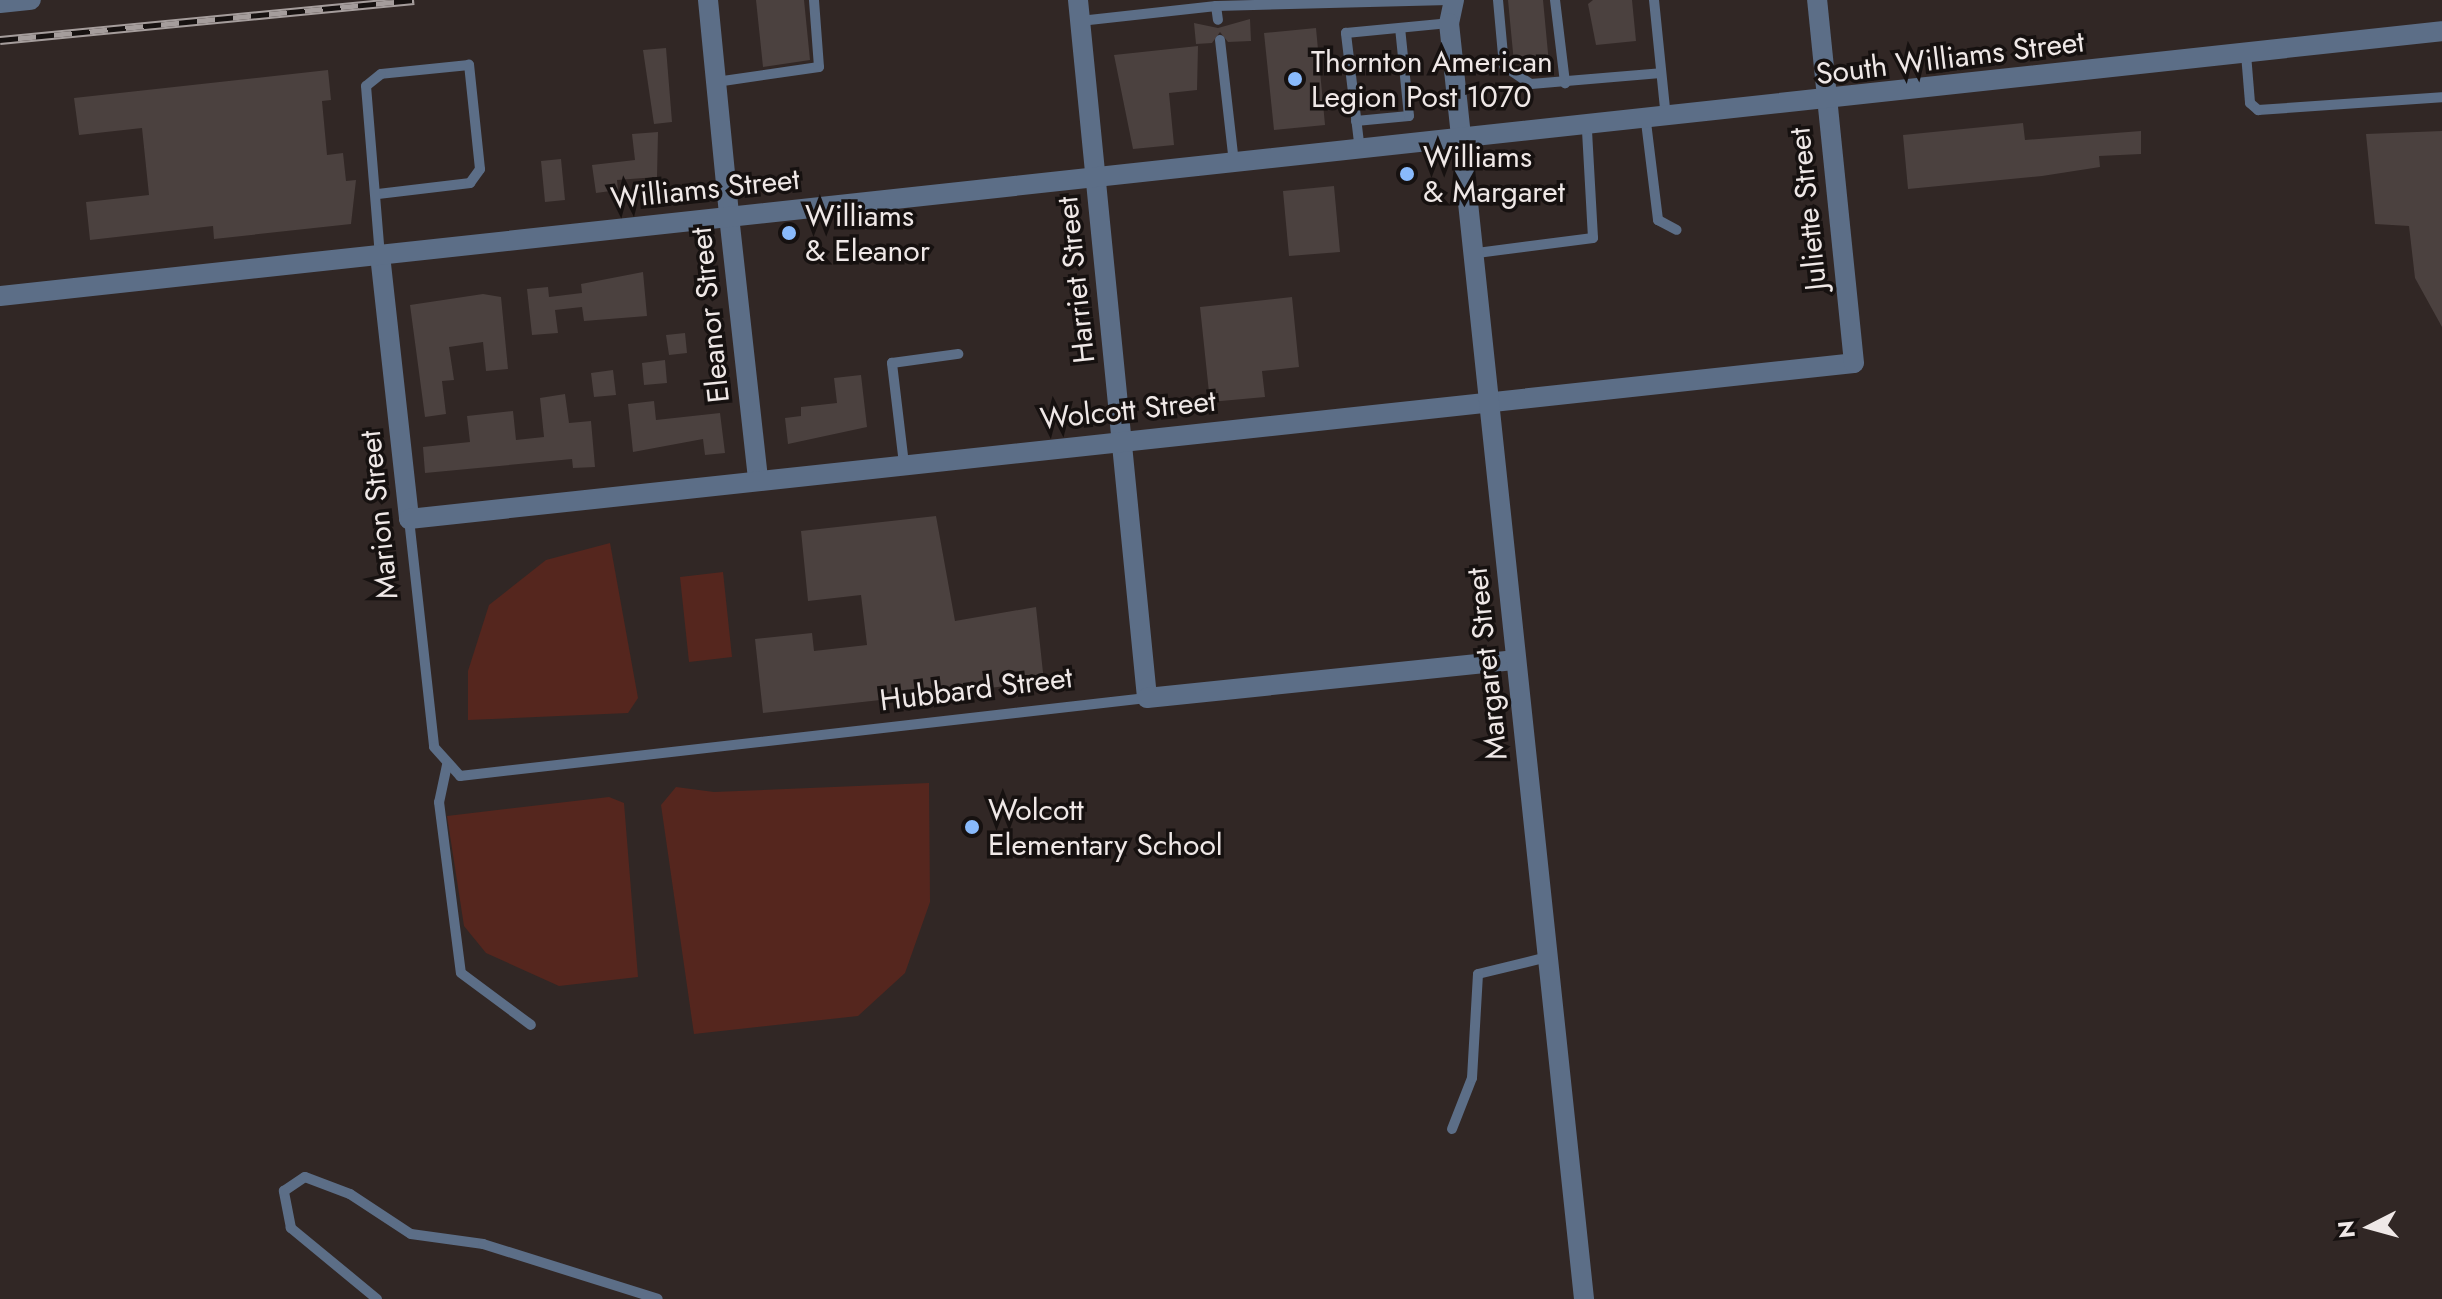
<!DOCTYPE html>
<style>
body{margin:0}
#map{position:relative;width:2442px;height:1299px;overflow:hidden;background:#312725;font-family:Jost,sans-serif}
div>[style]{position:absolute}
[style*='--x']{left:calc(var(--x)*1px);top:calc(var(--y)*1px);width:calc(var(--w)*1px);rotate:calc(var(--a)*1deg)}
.green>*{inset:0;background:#55261e}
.building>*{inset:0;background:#4b413f}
.service>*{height:10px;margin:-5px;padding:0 5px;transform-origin:5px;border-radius:5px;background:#5c6e87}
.minor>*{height:20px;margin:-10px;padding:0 10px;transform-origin:10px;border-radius:10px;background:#5c6e87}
.tertiary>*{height:20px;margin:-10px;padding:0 10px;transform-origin:10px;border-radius:10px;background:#5c6e87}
.rail>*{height:9px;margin-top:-4.5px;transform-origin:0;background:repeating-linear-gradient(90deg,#161110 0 18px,#a59d9c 0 36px);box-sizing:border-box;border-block:2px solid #a59d9c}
.dots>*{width:22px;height:22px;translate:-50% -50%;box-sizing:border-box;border:4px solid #161110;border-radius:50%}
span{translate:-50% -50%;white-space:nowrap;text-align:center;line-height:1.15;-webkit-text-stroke:7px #161110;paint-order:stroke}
.street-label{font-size:30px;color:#efe8e7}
.poi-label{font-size:30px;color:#efe8e7}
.left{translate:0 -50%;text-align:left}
.north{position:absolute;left:2330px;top:1187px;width:80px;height:80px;-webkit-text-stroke:6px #161110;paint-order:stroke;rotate:264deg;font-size:22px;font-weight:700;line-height:32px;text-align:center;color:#efe8e7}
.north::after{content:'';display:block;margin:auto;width:28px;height:36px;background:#efe8e7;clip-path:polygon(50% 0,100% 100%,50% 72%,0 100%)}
</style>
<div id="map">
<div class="green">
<div style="clip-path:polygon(610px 543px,638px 698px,628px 713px,468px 720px,468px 671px,489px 605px,546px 560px)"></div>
<div style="clip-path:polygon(723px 572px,732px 657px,689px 662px,680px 577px)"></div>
<div style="clip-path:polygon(929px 783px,930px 902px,905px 973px,858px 1016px,694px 1034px,661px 805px,676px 787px,714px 792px)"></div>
<div style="clip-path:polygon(609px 797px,624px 803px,638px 977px,559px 986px,486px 953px,464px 926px,447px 816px)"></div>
</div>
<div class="building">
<div style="clip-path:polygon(756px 0,804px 0,810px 60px,763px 67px)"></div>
<div style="clip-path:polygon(1508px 0,1543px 0,1549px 64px,1514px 63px)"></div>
<div style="clip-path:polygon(1593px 0,1632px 0,1636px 41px,1596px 45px,1588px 4px)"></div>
<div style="clip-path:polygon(1250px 19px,1251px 41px,1228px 42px,1220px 32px,1212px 43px,1196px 44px,1194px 23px,1218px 28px)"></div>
<div style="clip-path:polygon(1316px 28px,1325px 125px,1274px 130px,1264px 33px)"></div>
<div style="clip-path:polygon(1198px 46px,1197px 90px,1169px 93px,1174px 145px,1133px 149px,1114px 55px)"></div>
<div style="clip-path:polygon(666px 48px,672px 122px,654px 124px,643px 50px)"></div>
<div style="clip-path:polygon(328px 70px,331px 100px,322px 101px,327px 155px,343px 153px,346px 181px,356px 180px,351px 224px,214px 239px,213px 226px,90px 240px,86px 202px,149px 195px,142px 128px,79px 135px,74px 98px)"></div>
<div style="clip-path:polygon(2023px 123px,2025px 140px,2141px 131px,2141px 154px,2099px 156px,2100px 167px,2042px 176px,1908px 189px,1903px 135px)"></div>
<div style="clip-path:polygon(2442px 131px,2442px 327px,2415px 278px,2409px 226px,2375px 224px,2366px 134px)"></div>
<div style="clip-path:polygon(658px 132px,657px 177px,617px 180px,618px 190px,596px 193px,592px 165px,635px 160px,632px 134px)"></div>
<div style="clip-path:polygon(561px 159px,565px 200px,545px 202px,541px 161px)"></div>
<div style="clip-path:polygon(1334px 186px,1340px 252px,1289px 256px,1283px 191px)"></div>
<div style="clip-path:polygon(643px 272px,647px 316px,584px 321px,582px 307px,555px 310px,558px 333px,532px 335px,527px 289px,548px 287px,549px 297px,582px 293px,581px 284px)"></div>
<div style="clip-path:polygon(483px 294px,501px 297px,508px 369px,486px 371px,483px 342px,449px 347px,454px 380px,442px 381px,446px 414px,425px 417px,410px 305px)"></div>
<div style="clip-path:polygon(1292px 297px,1299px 367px,1262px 371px,1265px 397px,1210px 402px,1200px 307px)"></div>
<div style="clip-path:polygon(685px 333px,687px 353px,669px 355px,666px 335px)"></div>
<div style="clip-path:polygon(665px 360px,667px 383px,644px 385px,642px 363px)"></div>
<div style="clip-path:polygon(613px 370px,616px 395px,594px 397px,591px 373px)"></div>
<div style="clip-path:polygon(861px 375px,867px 427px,788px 444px,785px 418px,801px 416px,801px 407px,837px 403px,834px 378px)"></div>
<div style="clip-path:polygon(565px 394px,569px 423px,591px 421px,595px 467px,573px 468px,572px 459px,425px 473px,423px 447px,470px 442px,467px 416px,513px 411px,516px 440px,544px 437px,540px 398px)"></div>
<div style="clip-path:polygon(654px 401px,656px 420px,720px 413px,725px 453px,705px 455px,703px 439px,633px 452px,628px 404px)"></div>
<div style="clip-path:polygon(936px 516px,955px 621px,1036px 607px,1044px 682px,763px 713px,755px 639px,812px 633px,814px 651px,867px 645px,861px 595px,808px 601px,801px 531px)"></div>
</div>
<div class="service">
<div style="--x:1498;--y:0;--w:66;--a:84.8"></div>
<div style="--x:1504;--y:66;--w:32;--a:34"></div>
<div style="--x:1531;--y:84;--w:130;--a:-4.8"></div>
<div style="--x:1555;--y:0;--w:84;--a:83.1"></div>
<div style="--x:1654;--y:0;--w:119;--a:84.2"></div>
<div style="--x:1216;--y:6;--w:233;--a:-1.5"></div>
<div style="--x:1080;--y:21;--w:137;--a:-6.3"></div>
<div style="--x:1216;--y:6;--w:14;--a:82"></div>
<div style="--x:1220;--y:40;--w:124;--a:83.5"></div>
<div style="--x:2246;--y:54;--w:49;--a:85.3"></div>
<div style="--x:2250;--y:103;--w:11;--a:41"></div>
<div style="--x:2258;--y:110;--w:184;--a:-4"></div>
<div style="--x:716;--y:82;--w:104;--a:-8.3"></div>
<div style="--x:819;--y:67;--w:67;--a:-94.3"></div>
<div style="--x:1356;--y:121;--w:53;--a:-5.4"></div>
<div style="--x:1409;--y:116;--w:88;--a:-95.8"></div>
<div style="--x:1646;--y:122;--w:99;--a:83"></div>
<div style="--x:1658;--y:220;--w:21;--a:28"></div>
<div style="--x:1360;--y:151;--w:119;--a:-96.8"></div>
<div style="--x:1346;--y:33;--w:103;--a:-5.5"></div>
<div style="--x:378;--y:194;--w:93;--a:-6.8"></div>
<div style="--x:470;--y:183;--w:17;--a:-54"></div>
<div style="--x:480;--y:169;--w:105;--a:-96"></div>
<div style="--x:469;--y:65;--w:88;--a:174.2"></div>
<div style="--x:381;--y:74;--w:19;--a:141"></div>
<div style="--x:366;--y:86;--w:170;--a:85.3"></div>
<div style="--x:1477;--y:253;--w:117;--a:-7.4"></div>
<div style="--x:1593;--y:238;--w:109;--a:-93.2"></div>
<div style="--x:904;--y:464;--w:102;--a:-96.8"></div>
<div style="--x:892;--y:363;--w:67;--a:-7.8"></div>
<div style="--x:409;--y:519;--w:229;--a:83.7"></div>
<div style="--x:434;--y:747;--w:39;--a:48"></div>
<div style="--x:460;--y:776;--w:691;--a:-6.48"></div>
<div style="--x:447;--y:765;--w:38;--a:102"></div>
<div style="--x:439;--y:802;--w:172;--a:82.7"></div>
<div style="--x:461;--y:973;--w:87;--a:36.6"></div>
<div style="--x:1452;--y:1129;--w:55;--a:-68.6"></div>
<div style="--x:1472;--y:1078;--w:104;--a:-86.7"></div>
<div style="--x:1478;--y:974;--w:72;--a:-13.7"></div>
<div style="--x:377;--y:1299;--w:112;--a:-140.5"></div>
<div style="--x:291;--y:1228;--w:38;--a:-101"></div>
<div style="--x:284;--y:1191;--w:25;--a:-34"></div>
<div style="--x:305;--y:1177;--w:48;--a:20.7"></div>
<div style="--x:350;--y:1194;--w:73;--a:33.3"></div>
<div style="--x:411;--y:1234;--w:73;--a:7.9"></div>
<div style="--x:483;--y:1244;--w:183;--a:17.4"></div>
</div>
<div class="minor">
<div style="--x:1078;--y:0;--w:701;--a:84.35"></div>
<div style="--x:1147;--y:698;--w:371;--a:-5.9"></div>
<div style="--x:0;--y:3;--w:31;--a:-6"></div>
<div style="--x:729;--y:216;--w:266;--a:83.7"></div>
<div style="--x:380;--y:255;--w:266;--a:83.7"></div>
<div style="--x:409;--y:519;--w:1453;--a:-6.16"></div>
<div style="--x:1854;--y:363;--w:365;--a:-95.8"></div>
</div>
<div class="tertiary">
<div style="--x:708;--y:0;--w:217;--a:84.4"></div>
<div style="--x:1454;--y:0;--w:24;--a:102"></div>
<div style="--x:1449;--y:23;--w:1283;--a:83.96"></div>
<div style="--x:0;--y:296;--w:2456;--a:-6.19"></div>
</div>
<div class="rail">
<div style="--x:0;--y:40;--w:416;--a:-5.5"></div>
</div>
<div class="dots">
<div style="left:1295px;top:79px;background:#89bafc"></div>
<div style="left:1407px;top:174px;background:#89bafc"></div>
<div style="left:789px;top:233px;background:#89bafc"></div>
<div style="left:972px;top:827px;background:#89bafc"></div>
</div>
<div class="street-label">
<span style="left:1950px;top:58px;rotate:-7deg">South Williams Street</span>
<span style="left:705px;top:189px;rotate:-6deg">Williams Street</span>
<span style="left:1808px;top:209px;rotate:-96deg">Juliette Street</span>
<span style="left:1076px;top:280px;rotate:-96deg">Harriet Street</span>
<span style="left:710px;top:315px;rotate:-96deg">Eleanor Street</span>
<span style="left:1128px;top:410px;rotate:-6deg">Wolcott Street</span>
<span style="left:379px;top:515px;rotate:-96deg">Marion Street</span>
<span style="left:1487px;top:664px;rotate:-96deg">Margaret Street</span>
<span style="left:976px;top:689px;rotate:-7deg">Hubbard Street</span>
</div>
<div class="poi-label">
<span class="left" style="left:1311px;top:79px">Thornton American<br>Legion Post 1070</span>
<span class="left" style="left:1423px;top:174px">Williams<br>&amp; Margaret</span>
<span class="left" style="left:805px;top:233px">Williams<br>&amp; Eleanor</span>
<span class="left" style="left:988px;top:827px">Wolcott<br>Elementary School</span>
</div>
<div class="north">N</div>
</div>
